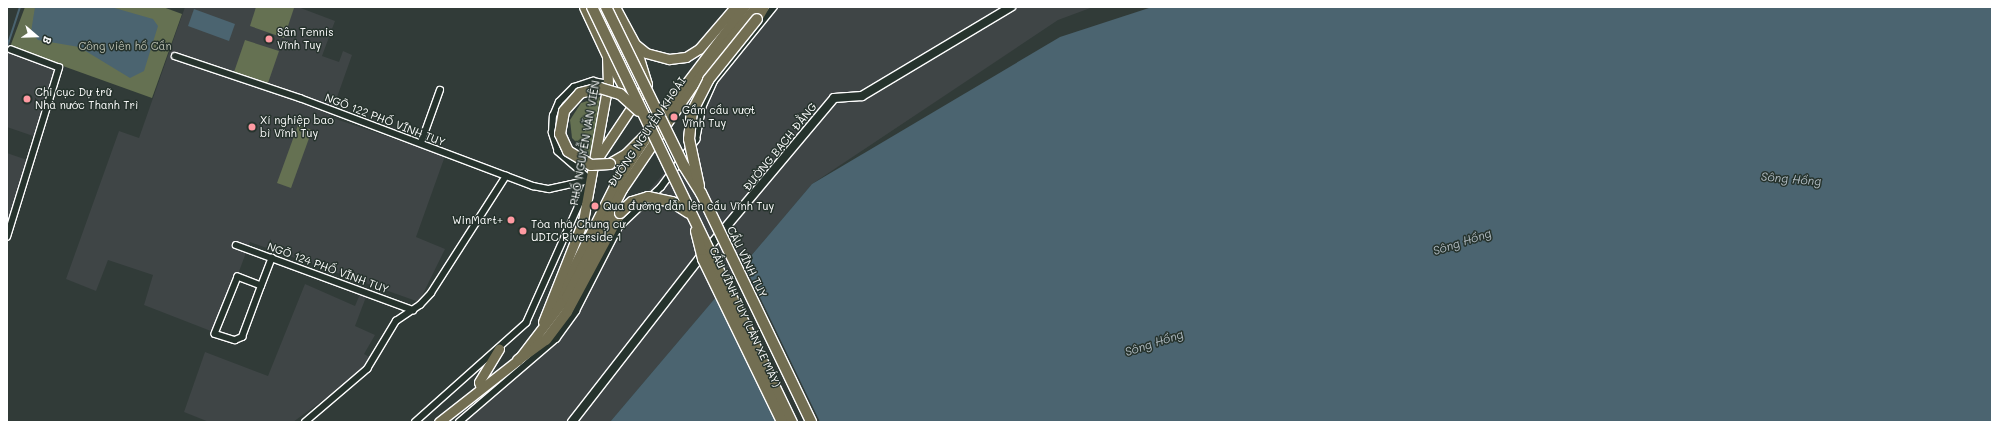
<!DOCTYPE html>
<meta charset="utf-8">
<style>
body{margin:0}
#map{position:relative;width:1999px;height:429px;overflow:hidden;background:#313b38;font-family:Mali,sans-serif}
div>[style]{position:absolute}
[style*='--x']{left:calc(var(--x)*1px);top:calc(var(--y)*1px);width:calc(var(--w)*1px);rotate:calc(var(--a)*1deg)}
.built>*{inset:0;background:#3f4546}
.green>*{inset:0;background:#657152}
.water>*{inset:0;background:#4b6470}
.pier>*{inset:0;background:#313b38}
.stream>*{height:2px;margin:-1px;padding:0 1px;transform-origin:1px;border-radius:1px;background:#4b6470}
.roads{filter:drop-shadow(1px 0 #fff) drop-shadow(-1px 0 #fff) drop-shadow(0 1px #fff) drop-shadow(0 -1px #fff)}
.street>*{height:5.5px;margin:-2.75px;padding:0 2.75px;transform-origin:2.75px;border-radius:2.75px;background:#26332d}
.secondary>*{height:8px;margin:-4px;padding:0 4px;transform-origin:4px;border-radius:4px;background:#26332d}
.primary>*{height:9px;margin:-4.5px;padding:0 4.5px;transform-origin:4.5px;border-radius:4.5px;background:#726e52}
.highway>*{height:10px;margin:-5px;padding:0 5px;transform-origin:5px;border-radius:5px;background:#726e52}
.bridges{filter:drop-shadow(1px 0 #fff) drop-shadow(-1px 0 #fff) drop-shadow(0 1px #fff) drop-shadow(0 -1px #fff)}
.highway-bridge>*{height:10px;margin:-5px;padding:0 5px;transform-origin:5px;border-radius:5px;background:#726e52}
.dots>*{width:11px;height:11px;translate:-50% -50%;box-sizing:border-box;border:2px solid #26332d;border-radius:50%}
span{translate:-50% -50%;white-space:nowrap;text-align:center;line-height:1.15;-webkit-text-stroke:3px #26332d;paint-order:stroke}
.poi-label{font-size:11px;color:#fff}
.left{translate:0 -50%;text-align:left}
.right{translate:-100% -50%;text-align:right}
.park-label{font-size:11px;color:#babfb1}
.street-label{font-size:11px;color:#fff}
.water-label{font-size:12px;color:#aeb9bf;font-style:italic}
.frame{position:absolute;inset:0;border:8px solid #fff;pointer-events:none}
.north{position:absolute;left:16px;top:16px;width:40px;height:40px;-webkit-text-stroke:3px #26332d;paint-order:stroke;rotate:110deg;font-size:11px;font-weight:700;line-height:16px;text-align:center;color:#fff}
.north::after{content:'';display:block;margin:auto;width:14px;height:18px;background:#fff;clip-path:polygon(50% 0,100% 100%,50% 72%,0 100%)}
</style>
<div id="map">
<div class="built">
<div style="clip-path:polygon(185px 7px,298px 7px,335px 21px,322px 56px,339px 62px,343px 51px,352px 55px,330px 117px,445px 156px,416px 237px,445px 249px,419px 302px,250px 242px,216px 333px,144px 305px,153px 275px,108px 260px,96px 291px,66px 279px,119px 131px,139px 138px)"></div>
<div style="clip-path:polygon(772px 7px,1093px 7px,1058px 20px,812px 184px,610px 422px,459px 422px,527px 367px,627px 215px,694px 139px,699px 107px,711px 81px)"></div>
<div style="clip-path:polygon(7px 52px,55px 70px,36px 137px,7px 127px)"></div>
<div style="clip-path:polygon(7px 153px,27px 160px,7px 230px)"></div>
<div style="clip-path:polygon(305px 284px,355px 306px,360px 294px,366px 297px,355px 326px,375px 335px,364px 354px,371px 358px,355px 377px,293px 422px,209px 422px,184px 412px,205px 352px,268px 376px)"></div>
</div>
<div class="green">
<div style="clip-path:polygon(25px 7px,163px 7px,182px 14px,152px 98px,10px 47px)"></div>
<div style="clip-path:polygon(256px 7px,294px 8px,284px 38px,250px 26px)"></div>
<div style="clip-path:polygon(245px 40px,279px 51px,268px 83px,234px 72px)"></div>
<div style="clip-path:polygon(600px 97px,590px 156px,572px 138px,570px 120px,581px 103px)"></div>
<div style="clip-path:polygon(298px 125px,312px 130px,291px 188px,277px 183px)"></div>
</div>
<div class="water">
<div style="clip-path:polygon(35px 7px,111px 7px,153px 19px,158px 26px,144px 71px,130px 78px,79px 47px,38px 40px,31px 32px)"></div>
<div style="clip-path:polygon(1152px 7px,1992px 7px,1992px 422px,610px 422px,812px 184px,1060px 37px)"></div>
<div style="clip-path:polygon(194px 9px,235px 24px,229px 41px,188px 26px)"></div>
</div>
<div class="pier">
<div style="clip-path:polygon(743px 262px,820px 422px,780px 422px,717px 292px)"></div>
</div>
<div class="stream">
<div style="--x:8;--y:44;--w:39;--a:-72"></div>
</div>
<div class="roads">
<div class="street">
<div style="--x:175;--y:56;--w:132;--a:18.6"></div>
<div style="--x:300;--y:98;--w:249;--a:20.7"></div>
<div style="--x:533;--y:186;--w:16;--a:11"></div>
<div style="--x:549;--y:189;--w:42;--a:-12.4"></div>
<div style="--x:421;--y:143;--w:56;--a:-70.3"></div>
<div style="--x:590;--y:180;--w:43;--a:-138.8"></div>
<div style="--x:558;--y:152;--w:20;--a:-108"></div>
<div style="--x:552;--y:133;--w:17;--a:-87"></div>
<div style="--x:553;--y:116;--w:15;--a:-67"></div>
<div style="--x:559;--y:102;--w:21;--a:-45"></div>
<div style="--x:574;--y:87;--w:20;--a:-18"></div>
<div style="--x:593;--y:81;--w:15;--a:11"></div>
<div style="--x:7;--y:237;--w:177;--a:-72.9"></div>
<div style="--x:59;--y:68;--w:51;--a:-159.4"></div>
<div style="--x:236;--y:245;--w:189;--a:20.2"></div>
<div style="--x:261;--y:286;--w:25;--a:-159"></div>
<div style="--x:238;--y:277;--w:61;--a:112"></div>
<div style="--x:215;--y:334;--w:21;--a:17"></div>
<div style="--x:235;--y:340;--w:8;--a:-23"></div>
<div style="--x:242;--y:337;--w:54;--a:-69.6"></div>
<div style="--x:261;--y:286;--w:30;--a:-69"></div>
<div style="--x:305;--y:422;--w:82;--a:-40.5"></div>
<div style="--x:367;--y:369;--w:56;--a:-58.9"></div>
<div style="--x:396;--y:321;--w:29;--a:-34"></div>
<div style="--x:420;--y:305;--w:16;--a:-47"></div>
<div style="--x:431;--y:293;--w:139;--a:-57.3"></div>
<div style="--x:415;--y:422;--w:149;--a:-41.7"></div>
<div style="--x:526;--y:323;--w:154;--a:-65.9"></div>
<div style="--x:459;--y:422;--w:128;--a:-40.6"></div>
<div style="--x:556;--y:339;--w:34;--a:-54"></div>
<div style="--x:576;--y:311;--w:94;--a:-62.9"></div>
<div style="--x:619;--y:227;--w:58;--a:-43.6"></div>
<div style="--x:661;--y:187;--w:59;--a:-53.3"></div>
<div style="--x:696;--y:140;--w:33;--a:-79"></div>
<div style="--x:702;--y:108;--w:30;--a:-66"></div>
<div style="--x:714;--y:81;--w:95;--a:-51"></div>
</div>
<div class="secondary">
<div style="--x:572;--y:422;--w:207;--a:-52.1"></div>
<div style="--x:699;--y:259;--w:210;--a:-50"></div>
<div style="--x:834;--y:98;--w:28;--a:-4"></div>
<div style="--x:862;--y:96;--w:174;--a:-30.9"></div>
</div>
<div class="primary">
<div style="--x:615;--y:7;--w:42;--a:61.6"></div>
<div style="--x:635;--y:44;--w:14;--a:39"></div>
<div style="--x:646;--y:53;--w:24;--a:15"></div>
<div style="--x:669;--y:59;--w:17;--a:-7"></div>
<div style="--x:686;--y:57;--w:15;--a:-32"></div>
<div style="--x:699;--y:49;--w:55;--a:-49.4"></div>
<div style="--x:609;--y:61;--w:35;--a:61"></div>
<div style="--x:626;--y:92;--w:13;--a:23"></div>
<div style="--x:597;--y:159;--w:90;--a:-56.3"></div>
<div style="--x:647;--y:84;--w:41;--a:-107.1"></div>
<div style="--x:554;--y:306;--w:134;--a:-63.4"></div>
<div style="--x:614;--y:186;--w:66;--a:-56.8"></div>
<div style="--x:650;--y:131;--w:156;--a:-52.8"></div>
<div style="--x:543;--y:322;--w:109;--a:-68.4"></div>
<div style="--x:583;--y:221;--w:139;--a:-79.7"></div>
<div style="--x:608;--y:84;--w:28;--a:-92"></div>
<div style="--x:607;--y:56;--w:54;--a:-115.1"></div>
<div style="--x:481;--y:388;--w:6;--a:-108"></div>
<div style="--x:479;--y:382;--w:39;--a:-59"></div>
<div style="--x:439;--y:422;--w:100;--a:-38.1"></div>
<div style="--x:518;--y:360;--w:79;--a:-52.7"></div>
<div style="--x:566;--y:297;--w:122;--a:-62.6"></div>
<div style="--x:622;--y:189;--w:125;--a:-55.8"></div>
<div style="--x:692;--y:86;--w:101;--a:-51.4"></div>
</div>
<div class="highway">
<div style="--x:757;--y:19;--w:14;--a:-60"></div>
<div style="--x:610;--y:164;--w:20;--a:-30"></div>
<div style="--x:627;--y:154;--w:33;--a:-45"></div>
<div style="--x:518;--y:360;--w:34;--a:-36"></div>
<div style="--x:546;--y:340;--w:35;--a:-53"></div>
<div style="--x:567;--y:312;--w:112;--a:-61.8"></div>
</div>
</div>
<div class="bridges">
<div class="highway-bridge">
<div style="--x:592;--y:7;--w:461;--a:64.3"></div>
<div style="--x:606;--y:7;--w:177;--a:63.9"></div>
<div style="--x:684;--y:166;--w:32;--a:58"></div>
<div style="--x:701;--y:193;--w:254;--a:64.3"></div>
<div style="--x:610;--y:164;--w:19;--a:177"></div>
<div style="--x:591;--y:165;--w:27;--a:-149"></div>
<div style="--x:568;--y:151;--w:19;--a:-115"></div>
<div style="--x:560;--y:134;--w:23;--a:-80"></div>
<div style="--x:564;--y:111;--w:24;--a:-48"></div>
<div style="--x:580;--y:93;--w:21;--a:-14"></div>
<div style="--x:600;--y:88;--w:21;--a:17"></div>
<div style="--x:620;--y:94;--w:25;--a:42"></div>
<div style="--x:699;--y:186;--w:48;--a:-102"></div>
<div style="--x:689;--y:139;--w:27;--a:-84"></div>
<div style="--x:692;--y:112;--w:36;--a:-63"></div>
<div style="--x:708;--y:80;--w:78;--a:-51.2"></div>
<div style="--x:620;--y:213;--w:16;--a:-43"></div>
<div style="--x:632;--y:202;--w:17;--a:-17"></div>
<div style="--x:648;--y:197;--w:25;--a:12"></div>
<div style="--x:672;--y:202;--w:20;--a:33"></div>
<div style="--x:696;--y:231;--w:29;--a:76"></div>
<div style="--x:703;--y:259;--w:181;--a:64.1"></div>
</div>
</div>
<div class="dots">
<div style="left:269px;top:39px;background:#ff9aa2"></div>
<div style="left:27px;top:99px;background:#ff9aa2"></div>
<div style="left:674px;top:117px;background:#ff9aa2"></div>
<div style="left:252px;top:127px;background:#ff9aa2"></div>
<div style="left:595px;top:206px;background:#ff9aa2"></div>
<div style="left:511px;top:220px;background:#ff9aa2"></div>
<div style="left:523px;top:231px;background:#ff9aa2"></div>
</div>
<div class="poi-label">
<span class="left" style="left:277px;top:39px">Sân Tennis<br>Vĩnh Tuy</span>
<span class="left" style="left:35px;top:99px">Chi cục Dự trữ<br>Nhà nước Thanh Trì</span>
<span class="left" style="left:682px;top:117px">Gầm cầu vượt<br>Vĩnh Tuy</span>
<span class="left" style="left:260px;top:127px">Xí nghiệp bao<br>bì Vĩnh Tuy</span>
<span class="left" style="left:603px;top:206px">Qua đường dẫn lên cầu Vĩnh Tuy</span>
<span class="right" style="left:503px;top:220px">WinMart+</span>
<span class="left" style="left:531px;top:231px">Tòa nhà Chung cư<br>UDIC Riverside 1</span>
</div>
<div class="park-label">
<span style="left:125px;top:46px">Công viên hồ Cần</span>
</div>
<div class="street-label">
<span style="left:385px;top:120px;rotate:21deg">NGÕ 122 PHỐ VĨNH TUY</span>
<span style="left:647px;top:132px;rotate:-56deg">ĐƯỜNG NGUYỄN KHOÁI</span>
<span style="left:585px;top:143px;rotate:-80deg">PHỐ NGUYỄN VĂN VIÊN</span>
<span style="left:780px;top:147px;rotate:-51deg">ĐƯỜNG BẠCH ĐẰNG</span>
<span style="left:747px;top:262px;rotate:64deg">CẦU VĨNH TUY</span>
<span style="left:328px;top:268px;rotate:20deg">NGÕ 124 PHỐ VĨNH TUY</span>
<span style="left:745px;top:317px;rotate:65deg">CẦU VĨNH TUY (LÀN XE MÁY)</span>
</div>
<div class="water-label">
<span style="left:1791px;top:179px;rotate:5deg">Sông Hồng</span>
<span style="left:1462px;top:242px;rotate:-18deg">Sông Hồng</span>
<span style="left:1154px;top:343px;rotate:-18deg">Sông Hồng</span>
</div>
<div class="frame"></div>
<div class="north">B</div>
</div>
